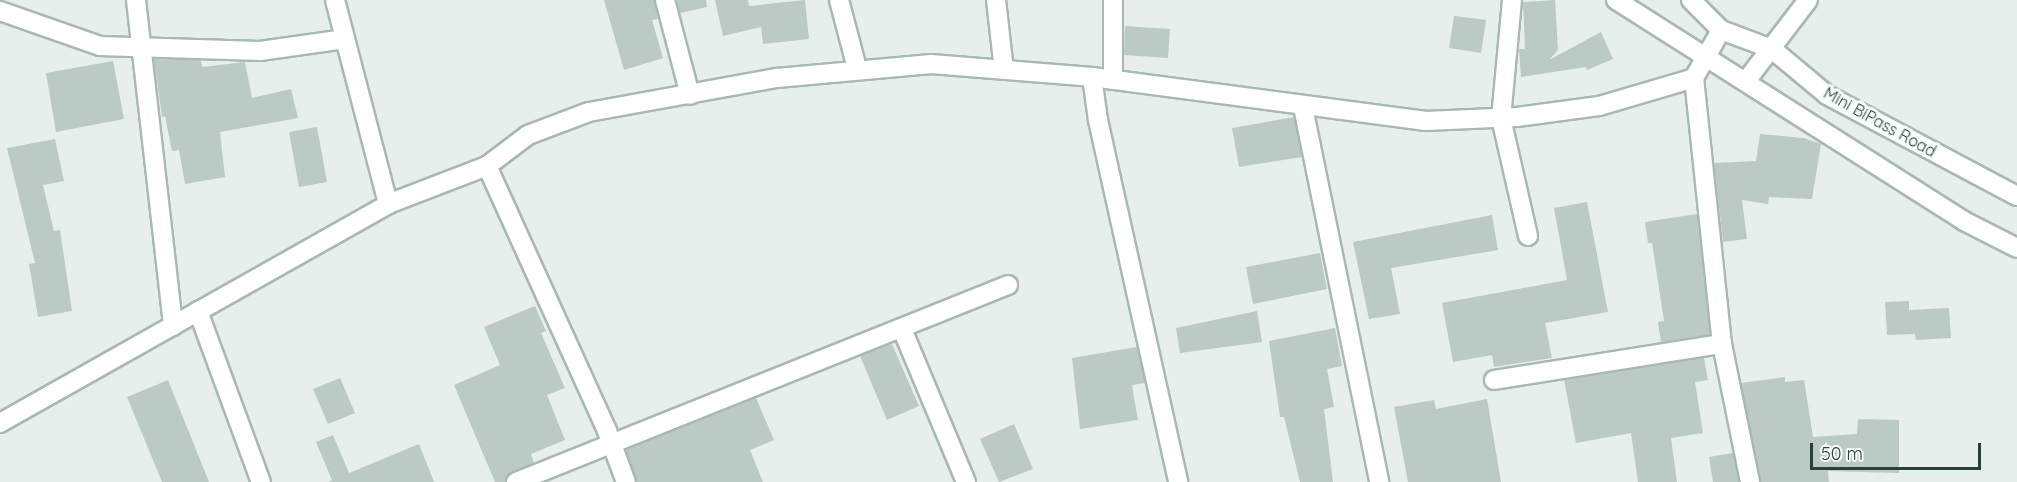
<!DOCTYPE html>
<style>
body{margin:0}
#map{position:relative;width:2017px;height:482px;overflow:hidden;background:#e6efeb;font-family:Quicksand,sans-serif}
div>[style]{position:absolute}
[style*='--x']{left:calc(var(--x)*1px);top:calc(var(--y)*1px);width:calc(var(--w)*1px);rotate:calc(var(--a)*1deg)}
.building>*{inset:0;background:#bbcac4}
.roads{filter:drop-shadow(2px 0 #a8b8b2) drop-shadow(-2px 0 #a8b8b2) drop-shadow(0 2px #a8b8b2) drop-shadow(0 -2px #a8b8b2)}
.minor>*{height:18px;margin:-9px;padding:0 9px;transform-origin:9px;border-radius:9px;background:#fff}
.tertiary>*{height:18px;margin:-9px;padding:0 9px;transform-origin:9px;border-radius:9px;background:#fff}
.secondary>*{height:18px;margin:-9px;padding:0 9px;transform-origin:9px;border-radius:9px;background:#fff}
span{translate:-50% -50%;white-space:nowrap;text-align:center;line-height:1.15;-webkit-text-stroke:6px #f7fbf9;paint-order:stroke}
.street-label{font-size:16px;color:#24423a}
.scale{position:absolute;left:1810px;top:443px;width:171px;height:27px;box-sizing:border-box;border:3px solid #24423a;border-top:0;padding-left:8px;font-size:18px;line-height:21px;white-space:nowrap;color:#24423a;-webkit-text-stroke:4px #f7fbf9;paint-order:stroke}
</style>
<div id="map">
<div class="building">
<div style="clip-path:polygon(604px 0,654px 0,658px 19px,652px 20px,663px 58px,624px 70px)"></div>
<div style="clip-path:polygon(677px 0,706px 0,707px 7px,680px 13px)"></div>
<div style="clip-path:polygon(715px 0,748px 0,749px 6px,805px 0,809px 39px,763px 44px,761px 27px,723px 36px)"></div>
<div style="clip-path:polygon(1555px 0,1558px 50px,1549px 60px,1601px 32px,1613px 59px,1587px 70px,1586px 67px,1521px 77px,1519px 49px,1525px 49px,1523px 2px)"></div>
<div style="clip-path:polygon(1454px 16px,1486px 20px,1481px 53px,1449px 48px)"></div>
<div style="clip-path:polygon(1125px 26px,1170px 29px,1168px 58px,1124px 55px)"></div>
<div style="clip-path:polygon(154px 59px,201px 60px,202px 67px,245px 62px,252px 98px,291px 89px,298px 118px,220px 132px,225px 177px,185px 184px,179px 150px,172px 151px,165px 116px,162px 117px)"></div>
<div style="clip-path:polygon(113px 61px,124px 119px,56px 132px,46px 73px)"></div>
<div style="clip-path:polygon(1294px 117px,1302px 157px,1239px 167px,1232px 128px)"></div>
<div style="clip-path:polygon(317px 127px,327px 182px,299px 187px,289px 132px)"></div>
<div style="clip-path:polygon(1760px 134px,1804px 138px,1821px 144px,1812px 199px,1769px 197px,1768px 204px,1742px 200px,1747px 239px,1723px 242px,1714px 163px,1756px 161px)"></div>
<div style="clip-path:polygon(55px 139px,64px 181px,43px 185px,54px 231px,60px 230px,72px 311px,38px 317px,29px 264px,35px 263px,7px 148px)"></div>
<div style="clip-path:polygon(1587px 202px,1608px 312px,1545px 323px,1552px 358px,1494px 367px,1492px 355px,1453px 362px,1442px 303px,1567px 280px,1554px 208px)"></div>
<div style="clip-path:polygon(1697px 214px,1710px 335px,1661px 342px,1658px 322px,1664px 321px,1652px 243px,1648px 243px,1645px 222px)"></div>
<div style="clip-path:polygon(1492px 215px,1498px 250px,1391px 268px,1400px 314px,1369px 319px,1353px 242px)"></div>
<div style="clip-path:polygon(1320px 253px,1327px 289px,1253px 304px,1246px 267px)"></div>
<div style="clip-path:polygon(1909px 301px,1909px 310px,1949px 308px,1951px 338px,1916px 340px,1915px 334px,1887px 335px,1885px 302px)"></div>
<div style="clip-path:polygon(535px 306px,546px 331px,541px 333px,565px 388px,547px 395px,565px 440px,531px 454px,534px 463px,511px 472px,505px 482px,495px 482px,454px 385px,500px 365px,484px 327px)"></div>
<div style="clip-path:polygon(1257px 311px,1262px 342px,1180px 353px,1176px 328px)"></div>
<div style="clip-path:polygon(1335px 328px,1342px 366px,1327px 369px,1334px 407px,1324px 409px,1333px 482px,1300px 482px,1284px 417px,1280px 417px,1269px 341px)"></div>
<div style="clip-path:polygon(892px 344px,919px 406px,887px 420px,860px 356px)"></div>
<div style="clip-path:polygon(1137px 347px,1145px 383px,1132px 385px,1138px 420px,1080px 429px,1072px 358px)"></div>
<div style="clip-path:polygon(1704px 358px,1708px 380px,1695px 382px,1703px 433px,1671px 438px,1677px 482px,1638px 482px,1631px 433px,1576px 443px,1564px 380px)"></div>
<div style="clip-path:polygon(1785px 377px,1785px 382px,1804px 380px,1813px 437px,1857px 434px,1858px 419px,1899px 420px,1899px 473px,1828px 471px,1829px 482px,1761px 482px,1741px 383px)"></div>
<div style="clip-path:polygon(340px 378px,355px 413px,328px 424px,313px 389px)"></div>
<div style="clip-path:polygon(168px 380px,209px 482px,162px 482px,127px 397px)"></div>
<div style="clip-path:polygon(756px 398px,774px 440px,750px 450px,763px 482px,637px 482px,626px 450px)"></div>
<div style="clip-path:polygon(1487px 399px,1501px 482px,1408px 482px,1394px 407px,1434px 400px,1436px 409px)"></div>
<div style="clip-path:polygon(1014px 424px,1033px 469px,999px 482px,980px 439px)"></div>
<div style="clip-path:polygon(333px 435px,349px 473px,419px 444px,434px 482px,328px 482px,332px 480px,316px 442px)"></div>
<div style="clip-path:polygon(1733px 453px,1739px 482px,1713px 482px,1709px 457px)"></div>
</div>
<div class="roads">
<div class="minor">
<div style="--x:136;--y:0;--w:328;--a:83.5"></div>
<div style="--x:335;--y:0;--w:211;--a:75.4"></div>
<div style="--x:665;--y:0;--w:98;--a:75.3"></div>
<div style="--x:839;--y:0;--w:70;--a:75.2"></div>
<div style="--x:996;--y:0;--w:70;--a:83.5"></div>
<div style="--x:1113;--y:0;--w:80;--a:90"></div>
<div style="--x:1512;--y:0;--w:119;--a:95.3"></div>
<div style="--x:1501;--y:118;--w:121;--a:77.1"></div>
<div style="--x:0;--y:11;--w:106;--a:19.3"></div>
<div style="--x:100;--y:46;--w:160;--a:1.8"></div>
<div style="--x:260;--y:51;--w:86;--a:-8"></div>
<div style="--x:1092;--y:77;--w:43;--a:82.1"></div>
<div style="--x:1098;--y:120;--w:371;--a:77.5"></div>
<div style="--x:1303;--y:107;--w:383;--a:78.5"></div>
<div style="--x:487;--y:166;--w:291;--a:65.6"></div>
<div style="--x:607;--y:431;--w:54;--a:69.6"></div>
<div style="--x:198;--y:311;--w:182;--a:69.8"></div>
<div style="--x:902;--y:329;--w:166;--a:67.3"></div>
<div style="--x:1494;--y:380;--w:231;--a:-9"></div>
<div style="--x:516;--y:482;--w:530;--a:-21.82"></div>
</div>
<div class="tertiary">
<div style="--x:1616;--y:0;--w:412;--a:32.4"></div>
<div style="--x:1964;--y:221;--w:59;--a:27"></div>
<div style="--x:1691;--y:0;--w:42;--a:45"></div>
<div style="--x:1721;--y:30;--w:54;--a:20.4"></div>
<div style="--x:1772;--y:49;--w:72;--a:39.9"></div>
<div style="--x:1827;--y:95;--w:215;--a:28"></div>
<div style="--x:1694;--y:78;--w:267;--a:84"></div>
<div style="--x:1722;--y:344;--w:141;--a:78.5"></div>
<div style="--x:0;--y:423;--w:446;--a:-29.4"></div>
<div style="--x:388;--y:204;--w:106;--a:-21"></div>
<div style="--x:487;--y:166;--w:51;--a:-37.1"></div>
<div style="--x:528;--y:135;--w:65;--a:-20.7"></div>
<div style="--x:589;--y:112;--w:191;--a:-10.3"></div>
<div style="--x:777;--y:78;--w:155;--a:-5.2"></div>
<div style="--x:931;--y:64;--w:162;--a:4.6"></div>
<div style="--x:1092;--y:77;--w:337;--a:7.5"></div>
<div style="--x:1426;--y:121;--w:91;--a:-2.5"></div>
<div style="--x:1517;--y:117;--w:83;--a:-7.6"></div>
<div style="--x:1599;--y:106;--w:99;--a:-16.4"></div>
<div style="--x:1694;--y:78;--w:55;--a:-60.6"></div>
</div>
<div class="secondary">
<div style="--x:1746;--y:81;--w:102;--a:-52.6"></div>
</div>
</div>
<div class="street-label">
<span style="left:1880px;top:122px;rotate:29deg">Mini BiPass Road</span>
</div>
<div class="scale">50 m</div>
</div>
